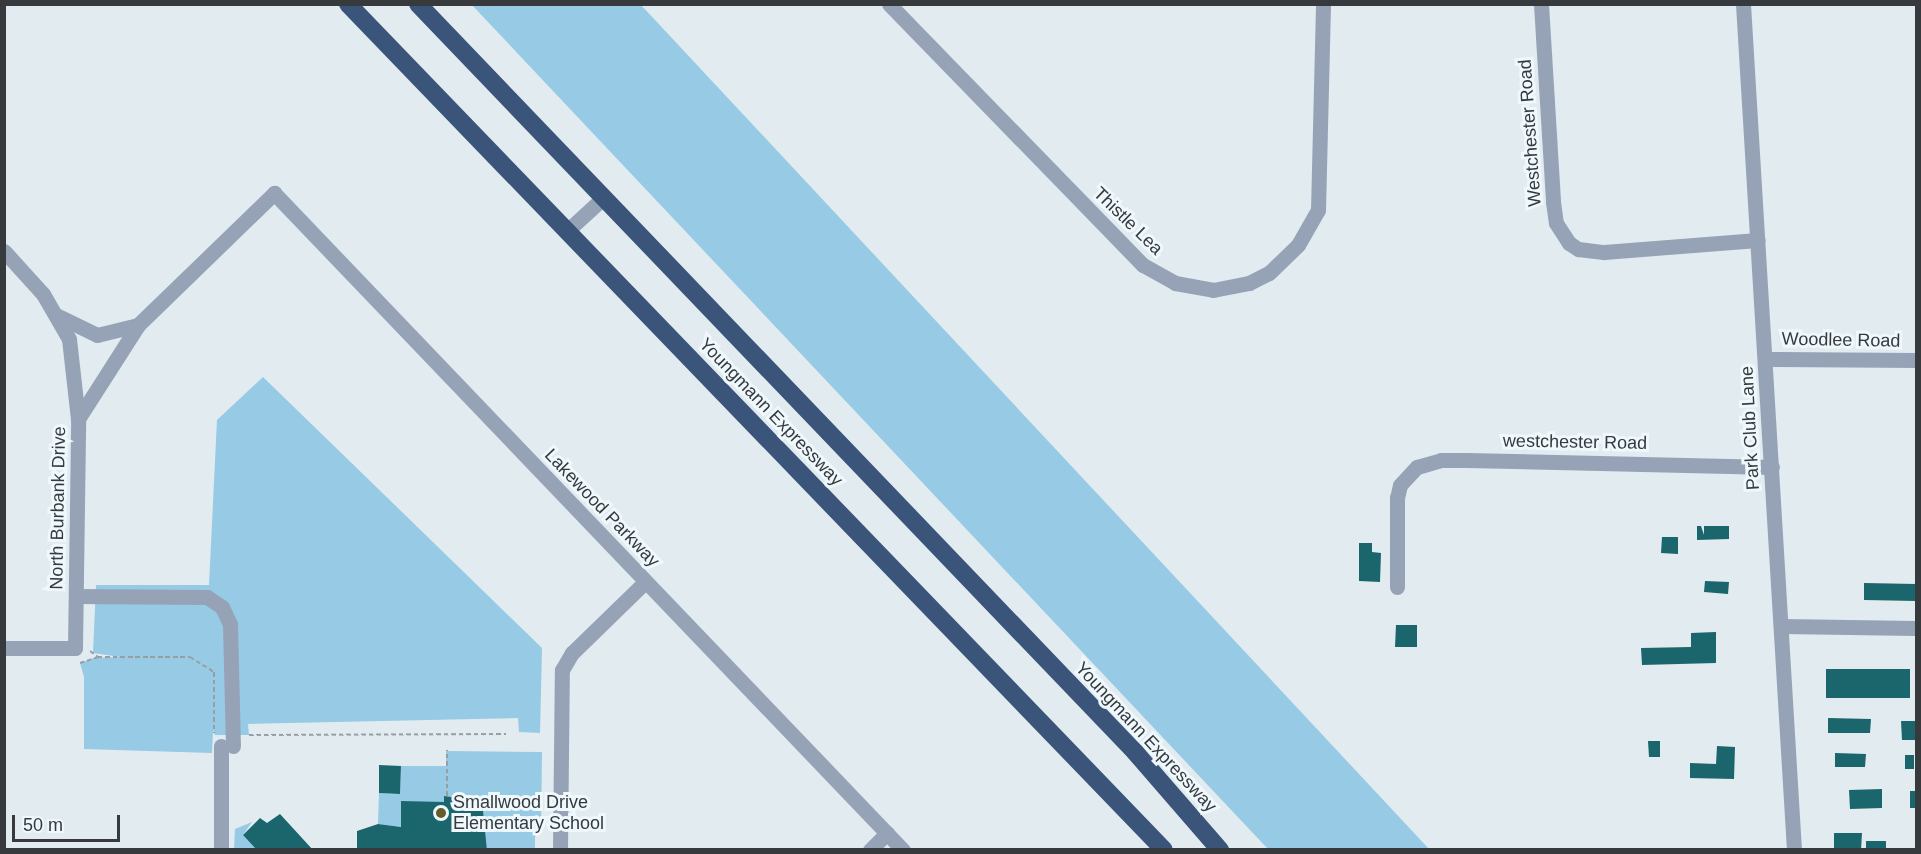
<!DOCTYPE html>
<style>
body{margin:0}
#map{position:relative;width:1921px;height:854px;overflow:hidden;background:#e1ebf0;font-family:Helvetica,sans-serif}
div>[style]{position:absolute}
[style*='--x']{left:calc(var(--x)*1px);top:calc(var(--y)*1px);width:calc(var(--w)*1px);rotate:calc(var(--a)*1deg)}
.green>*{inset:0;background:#96cae5}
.building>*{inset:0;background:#1b656d}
.path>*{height:2px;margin-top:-1px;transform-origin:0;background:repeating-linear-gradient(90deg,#979fa3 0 4.5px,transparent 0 7.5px)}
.minor>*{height:15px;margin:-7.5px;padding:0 7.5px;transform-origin:7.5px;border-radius:7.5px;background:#96a3b6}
.highway>*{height:18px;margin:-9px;padding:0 9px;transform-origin:9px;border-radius:9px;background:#3a547a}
.dots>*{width:16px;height:16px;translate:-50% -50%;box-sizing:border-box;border:3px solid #eef8fd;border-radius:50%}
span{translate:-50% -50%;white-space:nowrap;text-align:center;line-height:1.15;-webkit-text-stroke:6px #eef8fd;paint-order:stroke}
.street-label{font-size:18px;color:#363a3c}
.poi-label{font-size:18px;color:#363a3c}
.left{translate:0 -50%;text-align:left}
.frame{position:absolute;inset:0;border:6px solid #363a3c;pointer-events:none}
.scale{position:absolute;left:12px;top:815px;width:108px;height:27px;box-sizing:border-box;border:3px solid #363a3c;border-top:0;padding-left:8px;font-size:18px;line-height:21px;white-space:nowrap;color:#363a3c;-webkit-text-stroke:4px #eef8fd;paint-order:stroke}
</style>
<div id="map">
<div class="green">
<div style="clip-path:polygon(472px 5px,641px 5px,1429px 849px,1268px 849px)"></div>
<div style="clip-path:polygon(263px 377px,542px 648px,540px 733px,519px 732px,518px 718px,248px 724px,249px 735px,215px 735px,213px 730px,212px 753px,84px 749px,84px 677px,80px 663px,93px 658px,120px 657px,93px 653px,96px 585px,209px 585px,217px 420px)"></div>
<div style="clip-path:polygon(446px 751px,542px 752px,541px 831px,535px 837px,535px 849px,487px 849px,482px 800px,452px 801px,451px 797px,445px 796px,444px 802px,401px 802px,401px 827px,378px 824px,379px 793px,400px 794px,401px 766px,446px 766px)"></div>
<div style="clip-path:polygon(252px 822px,243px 835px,257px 849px,234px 849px,235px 829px)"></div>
</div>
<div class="building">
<div style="clip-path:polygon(1697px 526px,1701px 526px,1704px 535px,1704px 526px,1729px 526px,1729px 539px,1697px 540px)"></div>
<div style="clip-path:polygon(1662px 537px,1678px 537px,1678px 554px,1661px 553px)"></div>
<div style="clip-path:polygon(1359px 543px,1372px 543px,1372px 552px,1381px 553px,1380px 582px,1359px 581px)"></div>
<div style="clip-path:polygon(1705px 581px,1729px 582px,1728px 594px,1704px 592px)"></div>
<div style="clip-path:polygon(1864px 583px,1916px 584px,1916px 601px,1864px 600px)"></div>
<div style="clip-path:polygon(1396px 625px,1417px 625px,1417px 647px,1395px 647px)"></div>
<div style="clip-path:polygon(1716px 632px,1716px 663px,1642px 665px,1641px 648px,1691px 647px,1691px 633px)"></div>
<div style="clip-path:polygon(1826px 669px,1910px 669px,1910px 698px,1826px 698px)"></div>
<div style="clip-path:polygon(1828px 718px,1871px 719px,1870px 733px,1828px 733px)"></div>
<div style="clip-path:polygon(1901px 721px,1916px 721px,1916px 740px,1902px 740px)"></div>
<div style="clip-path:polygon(1648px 741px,1660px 741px,1660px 757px,1649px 757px)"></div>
<div style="clip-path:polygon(1717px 746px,1735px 747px,1734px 779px,1690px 778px,1690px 763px,1716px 764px)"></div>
<div style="clip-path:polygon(1835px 753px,1866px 754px,1865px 767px,1835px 767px)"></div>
<div style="clip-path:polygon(1905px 755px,1914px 755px,1914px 769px,1905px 769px)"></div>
<div style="clip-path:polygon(379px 765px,401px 766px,400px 794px,379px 793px)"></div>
<div style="clip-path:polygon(1882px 789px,1882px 808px,1850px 809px,1849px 790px)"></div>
<div style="clip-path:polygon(1910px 791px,1916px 791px,1916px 808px,1910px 808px)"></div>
<div style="clip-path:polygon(444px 796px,452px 797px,452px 801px,482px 800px,487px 850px,357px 850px,357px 831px,378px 824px,401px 827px,401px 801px,444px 802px)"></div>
<div style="clip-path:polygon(280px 814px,313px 850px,257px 850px,243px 835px,260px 818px,267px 823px)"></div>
<div style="clip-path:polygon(1834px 833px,1862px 833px,1861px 850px,1834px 850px)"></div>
<div style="clip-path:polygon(1866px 841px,1886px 841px,1886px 850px,1866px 850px)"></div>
</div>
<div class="path">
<div style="--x:90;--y:651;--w:10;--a:37"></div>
<div style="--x:98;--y:657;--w:92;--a:0"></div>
<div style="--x:190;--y:657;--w:28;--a:32"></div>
<div style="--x:214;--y:672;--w:61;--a:90"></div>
<div style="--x:80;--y:663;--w:19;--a:-18"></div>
<div style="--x:249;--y:735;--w:257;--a:-0.2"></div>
<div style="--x:447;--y:796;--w:46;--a:-90"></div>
</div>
<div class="minor">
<div style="--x:889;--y:4;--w:364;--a:45.8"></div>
<div style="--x:1143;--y:265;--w:37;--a:29"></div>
<div style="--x:1175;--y:283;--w:39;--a:10"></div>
<div style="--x:1213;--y:290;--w:37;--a:-11"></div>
<div style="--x:1249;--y:283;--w:22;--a:-27"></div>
<div style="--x:1269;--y:273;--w:40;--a:-44"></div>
<div style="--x:1298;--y:245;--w:40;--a:-60.3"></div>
<div style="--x:1318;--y:210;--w:206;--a:-88.6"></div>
<div style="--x:1541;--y:4;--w:198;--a:86.5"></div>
<div style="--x:1553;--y:202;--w:21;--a:82"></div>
<div style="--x:1556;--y:223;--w:24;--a:57"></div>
<div style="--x:1569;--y:243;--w:11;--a:34"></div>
<div style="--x:1578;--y:249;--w:26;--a:7"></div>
<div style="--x:1604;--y:252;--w:154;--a:-4.5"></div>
<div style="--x:1743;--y:4;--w:848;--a:86.55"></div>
<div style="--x:567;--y:231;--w:49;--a:-42.5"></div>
<div style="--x:4;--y:251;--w:58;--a:47.8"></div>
<div style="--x:43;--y:294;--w:52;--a:60"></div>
<div style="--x:69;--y:339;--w:81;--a:83.6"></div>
<div style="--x:58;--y:316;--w:43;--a:26"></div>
<div style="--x:97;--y:335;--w:42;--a:-13.7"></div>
<div style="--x:1765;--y:359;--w:151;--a:0.4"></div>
<div style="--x:1397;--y:587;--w:89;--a:-90"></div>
<div style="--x:1397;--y:498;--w:13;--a:-77"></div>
<div style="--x:1400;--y:485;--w:25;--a:-47"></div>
<div style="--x:1417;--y:467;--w:25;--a:-16"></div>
<div style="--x:1441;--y:460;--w:25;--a:0"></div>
<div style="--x:1466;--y:460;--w:306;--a:1.3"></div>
<div style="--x:76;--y:596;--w:131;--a:0.4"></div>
<div style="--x:207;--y:597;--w:18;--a:34"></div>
<div style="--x:222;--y:607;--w:19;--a:65"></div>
<div style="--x:230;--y:624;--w:122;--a:88.6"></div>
<div style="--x:1781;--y:626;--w:135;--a:0.8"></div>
<div style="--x:4;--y:648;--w:71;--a:0"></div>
<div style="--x:75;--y:648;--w:229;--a:-89.2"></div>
<div style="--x:78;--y:419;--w:112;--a:-57.4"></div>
<div style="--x:138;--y:325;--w:190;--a:-44.1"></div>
<div style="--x:274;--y:193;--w:910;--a:46.25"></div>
<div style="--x:221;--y:850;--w:104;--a:-90"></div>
<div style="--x:560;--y:850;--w:180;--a:-89.4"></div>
<div style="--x:562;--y:670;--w:20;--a:-60"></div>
<div style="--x:572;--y:653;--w:102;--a:-44.2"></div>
<div style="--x:870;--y:850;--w:24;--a:-45"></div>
</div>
<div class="highway">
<div style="--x:348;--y:4;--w:1175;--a:46.03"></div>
<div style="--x:418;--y:4;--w:1036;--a:46.21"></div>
<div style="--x:1135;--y:752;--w:130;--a:49.1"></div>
</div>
<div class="dots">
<div style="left:441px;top:813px;background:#655d29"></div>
</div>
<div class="street-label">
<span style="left:1530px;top:133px;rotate:-94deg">Westchester Road</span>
<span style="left:1128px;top:221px;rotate:44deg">Thistle Lea</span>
<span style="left:1841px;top:340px;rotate:1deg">Woodlee Road</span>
<span style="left:771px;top:412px;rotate:46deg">Youngmann Expressway</span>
<span style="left:1750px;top:428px;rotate:-93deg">Park Club Lane</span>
<span style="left:1575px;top:442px;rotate:1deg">westchester Road</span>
<span style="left:58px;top:508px;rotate:-89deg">North Burbank Drive</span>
<span style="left:602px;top:508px;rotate:46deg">Lakewood Parkway</span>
<span style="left:1146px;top:737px;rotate:47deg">Youngmann Expressway</span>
</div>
<div class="poi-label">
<span class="left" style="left:453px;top:813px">Smallwood Drive<br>Elementary School</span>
</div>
<div class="frame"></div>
<div class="scale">50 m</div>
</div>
